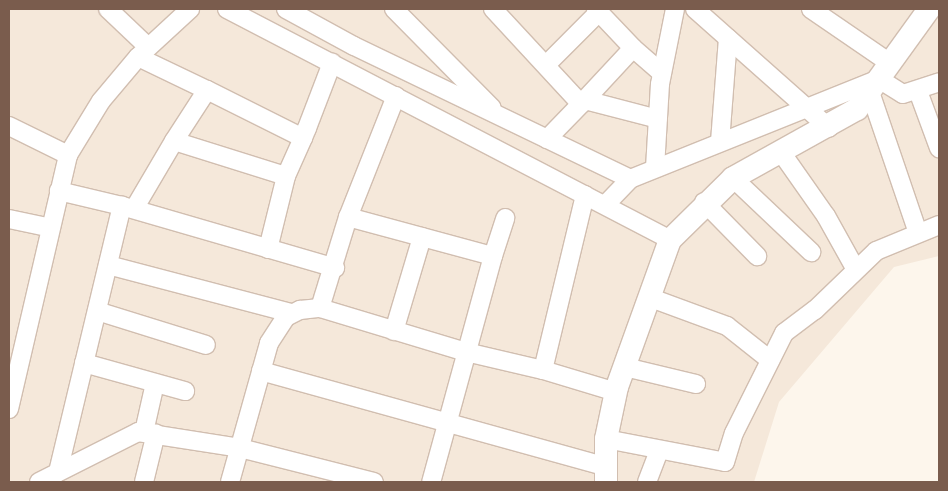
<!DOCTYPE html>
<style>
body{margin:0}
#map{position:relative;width:948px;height:491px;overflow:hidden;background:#fdf6ec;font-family:"Space Grotesk",sans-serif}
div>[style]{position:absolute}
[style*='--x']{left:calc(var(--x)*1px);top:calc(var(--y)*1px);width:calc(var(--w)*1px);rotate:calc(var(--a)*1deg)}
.residential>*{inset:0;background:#f5e8da}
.roads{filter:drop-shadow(1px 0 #d1beb0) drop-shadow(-1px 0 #d1beb0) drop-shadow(0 1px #d1beb0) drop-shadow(0 -1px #d1beb0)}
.minor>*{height:18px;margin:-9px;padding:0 9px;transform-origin:9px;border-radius:9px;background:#fff}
.tertiary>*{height:22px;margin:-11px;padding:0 11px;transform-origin:11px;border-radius:11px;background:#fff}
span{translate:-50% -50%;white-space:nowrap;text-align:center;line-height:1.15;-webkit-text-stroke:5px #fffaf3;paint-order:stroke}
.frame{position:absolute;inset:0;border:10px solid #7a5c4d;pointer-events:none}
</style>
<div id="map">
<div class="residential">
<div style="clip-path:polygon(9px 9px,939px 9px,939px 256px,894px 267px,779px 402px,754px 482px,9px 482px)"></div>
</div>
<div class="roads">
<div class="minor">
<div style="--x:108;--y:9;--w:55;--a:43.5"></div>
<div style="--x:227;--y:9;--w:500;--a:27.5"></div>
<div style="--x:286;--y:9;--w:77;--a:28.6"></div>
<div style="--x:354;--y:46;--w:306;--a:25.7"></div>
<div style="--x:394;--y:9;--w:139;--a:45.3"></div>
<div style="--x:493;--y:9;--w:129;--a:47.2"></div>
<div style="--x:581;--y:104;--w:76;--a:-47.1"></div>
<div style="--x:633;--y:48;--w:54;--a:-133.5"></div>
<div style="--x:695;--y:9;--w:179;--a:41.6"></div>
<div style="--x:811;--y:9;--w:96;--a:34.4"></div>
<div style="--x:633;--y:48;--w:38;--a:41"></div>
<div style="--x:138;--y:57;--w:76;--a:25.6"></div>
<div style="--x:546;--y:65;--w:75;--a:-45"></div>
<div style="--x:918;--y:91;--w:61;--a:69.8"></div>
<div style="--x:870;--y:92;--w:149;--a:71.2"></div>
<div style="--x:396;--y:96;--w:130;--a:111.6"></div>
<div style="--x:348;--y:217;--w:150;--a:15.1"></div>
<div style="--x:493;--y:256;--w:234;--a:105.3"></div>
<div style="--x:585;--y:100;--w:75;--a:14.6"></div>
<div style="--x:9;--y:126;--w:66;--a:26.2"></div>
<div style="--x:303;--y:138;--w:107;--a:-153.4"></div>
<div style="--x:207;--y:90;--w:61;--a:122.9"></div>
<div style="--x:174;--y:141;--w:117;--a:17.4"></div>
<div style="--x:286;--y:176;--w:42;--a:-65.9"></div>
<div style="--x:303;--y:138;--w:11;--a:-68"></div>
<div style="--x:307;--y:128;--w:70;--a:-69"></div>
<div style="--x:547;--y:139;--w:49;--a:-45.8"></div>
<div style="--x:720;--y:142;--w:104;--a:-85.6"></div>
<div style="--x:781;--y:152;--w:78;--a:54.9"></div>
<div style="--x:826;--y:216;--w:60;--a:60.9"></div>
<div style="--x:655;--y:168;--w:84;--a:-86.6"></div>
<div style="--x:660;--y:84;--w:76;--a:-78.7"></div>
<div style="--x:733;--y:178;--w:108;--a:43.5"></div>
<div style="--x:585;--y:195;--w:180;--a:103.5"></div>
<div style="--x:543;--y:370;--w:76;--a:16.8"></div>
<div style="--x:704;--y:202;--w:76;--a:45.5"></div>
<div style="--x:607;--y:203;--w:33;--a:-46"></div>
<div style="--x:630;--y:179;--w:268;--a:-21.9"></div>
<div style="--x:879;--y:79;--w:28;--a:32"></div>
<div style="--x:903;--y:94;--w:38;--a:-18"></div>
<div style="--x:122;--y:206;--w:222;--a:16.2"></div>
<div style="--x:134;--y:209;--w:79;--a:-59.5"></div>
<div style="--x:9;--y:219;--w:40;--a:12"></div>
<div style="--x:268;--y:249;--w:75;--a:-76.1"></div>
<div style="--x:493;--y:256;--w:40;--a:-72"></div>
<div style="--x:108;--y:265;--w:189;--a:14.7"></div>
<div style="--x:651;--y:298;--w:81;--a:20.2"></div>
<div style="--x:727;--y:326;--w:55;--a:38.3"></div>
<div style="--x:320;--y:308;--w:152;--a:16.8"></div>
<div style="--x:466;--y:352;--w:79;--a:13.2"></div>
<div style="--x:97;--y:311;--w:114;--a:17.3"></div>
<div style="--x:394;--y:331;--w:98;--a:-73.4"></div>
<div style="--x:84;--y:363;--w:105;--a:15.5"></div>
<div style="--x:625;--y:367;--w:73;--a:13.5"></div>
<div style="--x:261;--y:371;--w:356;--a:15.5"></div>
<div style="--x:9;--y:409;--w:261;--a:-76.9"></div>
<div style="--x:68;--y:155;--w:63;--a:-58.6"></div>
<div style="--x:101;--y:101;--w:57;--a:-49.9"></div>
<div style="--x:138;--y:57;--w:71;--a:-42.7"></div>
<div style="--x:144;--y:432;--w:50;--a:-77.3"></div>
<div style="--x:606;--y:439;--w:121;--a:10.9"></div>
<div style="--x:725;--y:462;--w:30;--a:-73"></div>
<div style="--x:734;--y:433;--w:112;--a:-63.4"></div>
<div style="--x:784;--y:333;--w:39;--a:-37"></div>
<div style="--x:815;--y:310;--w:85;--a:-44"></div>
<div style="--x:876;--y:251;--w:68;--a:-22.4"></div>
<div style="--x:58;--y:472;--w:274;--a:-76.5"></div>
<div style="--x:122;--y:206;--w:65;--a:-166.6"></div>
<div style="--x:39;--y:482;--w:111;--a:-26.8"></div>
<div style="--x:138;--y:432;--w:103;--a:8.9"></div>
<div style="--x:240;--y:448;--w:138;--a:14.2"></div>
<div style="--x:144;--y:482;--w:50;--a:-76.2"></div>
<div style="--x:230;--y:482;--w:144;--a:-74.3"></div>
<div style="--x:269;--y:343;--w:31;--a:-57"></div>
<div style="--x:286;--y:317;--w:16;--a:-27"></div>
<div style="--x:300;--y:310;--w:20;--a:-6"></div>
<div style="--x:320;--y:308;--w:95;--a:-72.9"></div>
<div style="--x:647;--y:482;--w:34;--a:-69"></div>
</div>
<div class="tertiary">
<div style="--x:606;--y:482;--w:43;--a:-90"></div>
<div style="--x:606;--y:439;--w:53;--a:-78.1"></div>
<div style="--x:617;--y:387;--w:156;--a:-70.2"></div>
<div style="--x:670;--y:240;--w:88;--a:-44.5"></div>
<div style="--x:733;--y:178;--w:142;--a:-29.1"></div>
<div style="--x:857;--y:109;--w:123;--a:-54.2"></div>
</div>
</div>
<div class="frame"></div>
</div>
